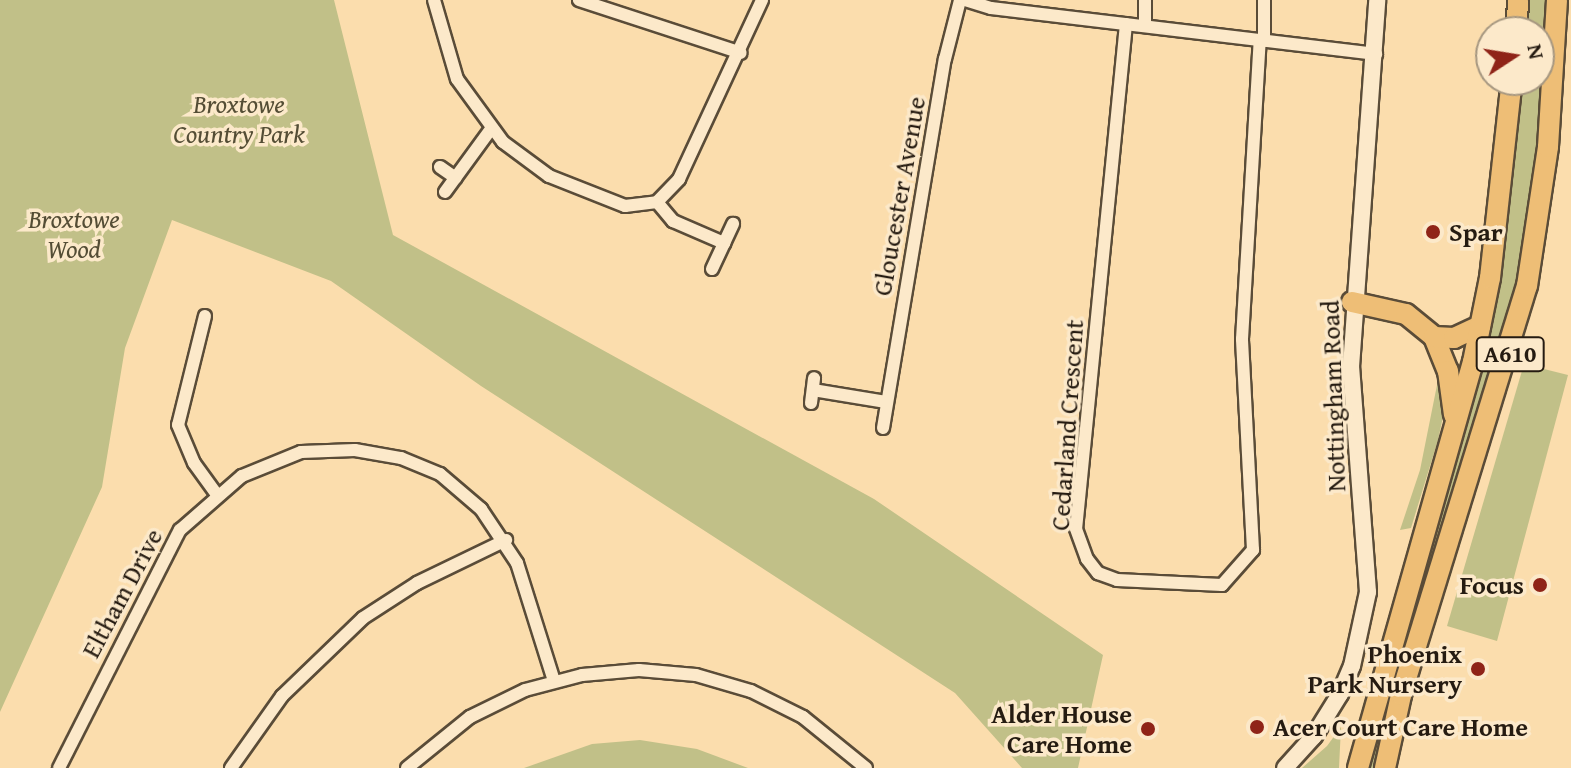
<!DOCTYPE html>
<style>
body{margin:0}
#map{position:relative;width:1571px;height:768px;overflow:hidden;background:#fbddad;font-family:"Gentium Book Plus",serif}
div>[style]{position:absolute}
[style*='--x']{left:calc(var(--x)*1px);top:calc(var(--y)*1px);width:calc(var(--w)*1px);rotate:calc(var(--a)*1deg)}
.green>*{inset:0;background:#c1c088}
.roads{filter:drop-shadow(2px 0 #5a4c38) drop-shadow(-2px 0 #5a4c38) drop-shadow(0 2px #5a4c38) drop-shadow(0 -2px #5a4c38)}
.minor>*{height:12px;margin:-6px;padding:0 6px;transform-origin:6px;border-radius:6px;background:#fce9ca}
.tertiary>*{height:16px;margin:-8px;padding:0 8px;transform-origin:8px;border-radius:8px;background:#fce9ca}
.trunk>*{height:20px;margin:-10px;padding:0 10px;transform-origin:10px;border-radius:10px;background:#eebe76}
.dots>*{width:22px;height:22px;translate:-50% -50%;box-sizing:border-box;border:4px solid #fce9ca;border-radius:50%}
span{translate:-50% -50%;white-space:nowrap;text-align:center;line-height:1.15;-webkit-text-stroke:7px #fce9ca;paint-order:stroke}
.shield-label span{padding:2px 6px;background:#fce9ca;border:2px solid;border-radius:6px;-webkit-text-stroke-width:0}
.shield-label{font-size:24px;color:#251b11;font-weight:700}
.park-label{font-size:26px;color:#544d35;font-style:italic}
.street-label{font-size:26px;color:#251b11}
.poi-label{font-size:26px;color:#251b11;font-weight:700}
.left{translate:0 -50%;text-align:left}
.right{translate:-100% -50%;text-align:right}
.north{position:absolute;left:1475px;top:16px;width:80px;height:80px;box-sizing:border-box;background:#fce9ca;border:2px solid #a69780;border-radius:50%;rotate:78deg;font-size:22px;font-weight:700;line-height:32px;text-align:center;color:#251b11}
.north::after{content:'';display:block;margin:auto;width:28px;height:36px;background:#8f2418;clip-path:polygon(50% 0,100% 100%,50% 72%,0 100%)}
</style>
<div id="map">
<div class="green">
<div style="clip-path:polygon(0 0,334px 0,393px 235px,874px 499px,1103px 655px,1078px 768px,1022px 768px,955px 693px,481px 386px,331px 281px,172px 220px,125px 348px,102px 487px,0 712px)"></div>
<div style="clip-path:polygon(1526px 0,1549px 0,1544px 112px,1528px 243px,1484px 412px,1397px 670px,1373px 768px,1368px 768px,1419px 575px,1462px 442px,1493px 306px,1520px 80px,1539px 80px,1539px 32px,1524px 32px)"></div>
<div style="clip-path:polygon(1524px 364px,1568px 375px,1497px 641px,1447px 626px)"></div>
<div style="clip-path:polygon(1439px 375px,1446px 403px,1438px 440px,1411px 528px,1400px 530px,1420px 470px)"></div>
<div style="clip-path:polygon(1341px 727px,1339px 768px,1302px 768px,1327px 746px)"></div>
<div style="clip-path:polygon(640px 740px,697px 749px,748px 768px,524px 768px,592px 744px)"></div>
</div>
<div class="roads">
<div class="minor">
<div style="--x:434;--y:0;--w:82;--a:73.8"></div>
<div style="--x:457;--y:79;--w:78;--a:53.9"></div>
<div style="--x:503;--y:142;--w:57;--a:36.5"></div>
<div style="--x:549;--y:176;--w:82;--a:21.5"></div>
<div style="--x:625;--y:206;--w:32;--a:-7"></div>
<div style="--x:657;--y:202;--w:32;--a:-46"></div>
<div style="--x:679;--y:179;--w:197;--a:-65.1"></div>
<div style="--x:579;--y:0;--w:170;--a:18.1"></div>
<div style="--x:965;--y:0;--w:27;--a:17"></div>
<div style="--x:991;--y:8;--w:388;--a:6.8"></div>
<div style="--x:1145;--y:0;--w:26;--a:90"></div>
<div style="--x:1126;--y:24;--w:507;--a:95.65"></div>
<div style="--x:1076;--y:529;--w:32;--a:70"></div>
<div style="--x:1087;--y:559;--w:18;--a:52"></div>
<div style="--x:1098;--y:573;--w:20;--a:20"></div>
<div style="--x:1117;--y:580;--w:105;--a:2.7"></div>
<div style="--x:1222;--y:585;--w:47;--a:-48.5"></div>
<div style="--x:1253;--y:550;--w:211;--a:-93"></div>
<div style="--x:1242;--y:339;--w:300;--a:-86.6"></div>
<div style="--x:1264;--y:41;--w:41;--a:-90"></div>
<div style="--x:440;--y:167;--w:19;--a:35"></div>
<div style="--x:445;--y:192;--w:78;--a:-53.9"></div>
<div style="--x:657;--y:202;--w:25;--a:50"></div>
<div style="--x:673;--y:221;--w:56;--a:23.3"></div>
<div style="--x:712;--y:269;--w:50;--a:-65"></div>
<div style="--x:205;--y:316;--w:112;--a:103.9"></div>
<div style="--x:178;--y:425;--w:41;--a:67.2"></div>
<div style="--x:194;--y:463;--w:37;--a:54"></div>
<div style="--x:813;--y:390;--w:74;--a:9.3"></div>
<div style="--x:811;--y:403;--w:25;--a:-83"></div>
<div style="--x:883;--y:428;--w:374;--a:-80.5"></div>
<div style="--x:945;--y:59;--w:61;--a:-75.7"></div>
<div style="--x:59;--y:768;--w:267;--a:-63.1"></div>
<div style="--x:180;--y:530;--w:82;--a:-41.1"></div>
<div style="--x:242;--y:476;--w:64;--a:-22.1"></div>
<div style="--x:301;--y:452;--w:54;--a:-2.1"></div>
<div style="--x:355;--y:450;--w:47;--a:9.9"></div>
<div style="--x:401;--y:458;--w:42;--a:22.3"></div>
<div style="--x:440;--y:474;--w:54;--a:40.5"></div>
<div style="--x:481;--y:509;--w:65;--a:56.3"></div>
<div style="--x:517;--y:563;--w:124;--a:72.6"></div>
<div style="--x:231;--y:768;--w:88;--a:-54.7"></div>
<div style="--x:282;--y:696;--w:112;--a:-43.9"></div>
<div style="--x:363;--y:618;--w:64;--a:-32.9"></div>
<div style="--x:417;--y:583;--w:99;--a:-25.8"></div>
<div style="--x:407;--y:768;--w:81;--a:-39"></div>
<div style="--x:470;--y:717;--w:61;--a:-26.1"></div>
<div style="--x:525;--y:690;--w:59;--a:-14.7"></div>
<div style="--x:582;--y:675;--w:57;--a:-5"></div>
<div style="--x:639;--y:670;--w:57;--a:5"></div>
<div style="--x:696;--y:675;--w:57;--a:16.2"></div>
<div style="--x:751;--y:691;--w:58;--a:26.6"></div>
<div style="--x:803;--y:717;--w:81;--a:39"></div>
</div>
<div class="tertiary">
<div style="--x:1285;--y:768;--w:43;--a:-47.8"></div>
<div style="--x:1314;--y:736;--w:49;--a:-58.2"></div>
<div style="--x:1340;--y:694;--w:30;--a:-67"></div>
<div style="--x:1352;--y:666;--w:76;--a:-77.8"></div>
<div style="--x:1368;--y:592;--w:226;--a:-94.3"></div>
<div style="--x:1351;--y:367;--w:368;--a:-85.9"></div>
</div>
<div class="trunk">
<div style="--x:1516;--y:32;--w:32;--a:-86"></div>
<div style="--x:1352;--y:302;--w:55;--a:12.5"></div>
<div style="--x:1406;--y:314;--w:36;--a:39"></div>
<div style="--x:1434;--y:337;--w:37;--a:68"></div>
<div style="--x:1448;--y:371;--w:44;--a:82.2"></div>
<div style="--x:1434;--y:337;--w:20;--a:3"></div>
<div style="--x:1454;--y:338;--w:29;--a:-25"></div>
<div style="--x:1358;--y:768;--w:422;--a:-74.2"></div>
<div style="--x:1473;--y:362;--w:86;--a:-78.6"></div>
<div style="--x:1490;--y:278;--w:199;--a:-83.7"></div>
<div style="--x:1385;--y:768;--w:75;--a:-77.6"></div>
<div style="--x:1401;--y:695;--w:428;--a:-72.9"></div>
<div style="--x:1527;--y:286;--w:141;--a:-81.4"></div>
<div style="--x:1548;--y:147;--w:147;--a:-86.5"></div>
</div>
</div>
<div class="dots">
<div style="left:1433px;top:232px;background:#8f2418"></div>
<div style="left:1540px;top:585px;background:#8f2418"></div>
<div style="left:1478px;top:669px;background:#8f2418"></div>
<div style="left:1257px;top:727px;background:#8f2418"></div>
<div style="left:1148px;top:729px;background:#8f2418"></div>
</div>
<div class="shield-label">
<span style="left:1510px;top:354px">A610</span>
</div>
<div class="park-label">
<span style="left:239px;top:119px">Broxtowe<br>Country Park</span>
<span style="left:74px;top:234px">Broxtowe<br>Wood</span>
</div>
<div class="street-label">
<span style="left:899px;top:196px;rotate:-80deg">Gloucester Avenue</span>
<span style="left:1333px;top:396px;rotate:-92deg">Nottingham Road</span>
<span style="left:1067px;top:425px;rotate:-86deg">Cedarland Crescent</span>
<span style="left:122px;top:593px;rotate:-62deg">Eltham Drive</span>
</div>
<div class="poi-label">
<span class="left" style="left:1449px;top:232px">Spar</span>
<span class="right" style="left:1524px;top:585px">Focus</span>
<span class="right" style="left:1462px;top:669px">Phoenix<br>Park Nursery</span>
<span class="right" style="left:1132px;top:729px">Alder House<br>Care Home</span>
<span class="left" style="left:1273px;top:727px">Acer Court Care Home</span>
</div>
<div class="north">N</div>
</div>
